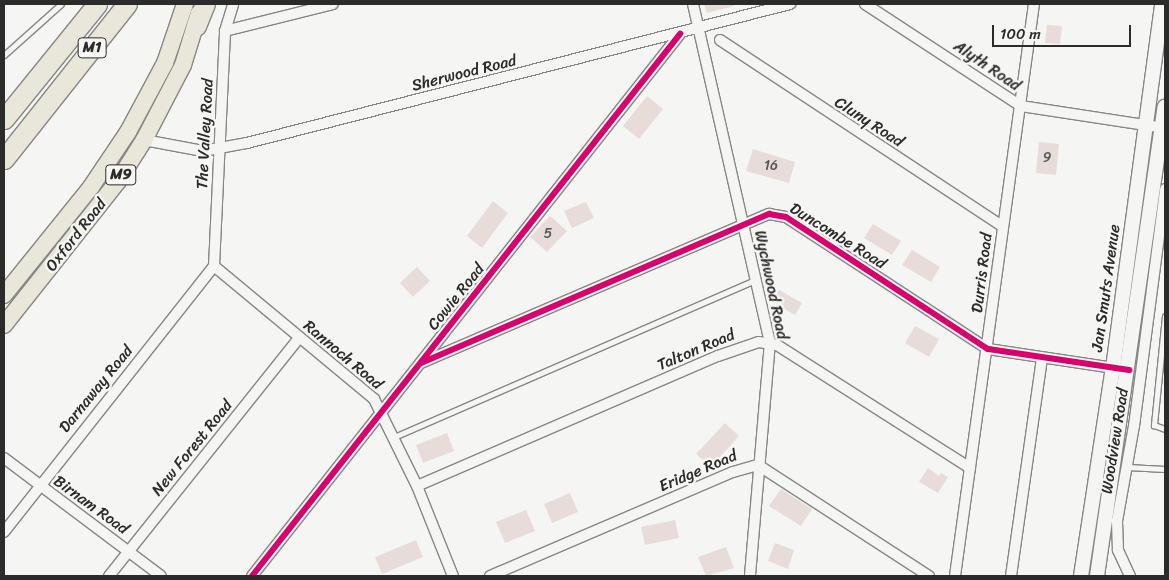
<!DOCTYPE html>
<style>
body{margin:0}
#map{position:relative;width:1169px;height:580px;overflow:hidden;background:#f5f5f3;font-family:Sriracha,sans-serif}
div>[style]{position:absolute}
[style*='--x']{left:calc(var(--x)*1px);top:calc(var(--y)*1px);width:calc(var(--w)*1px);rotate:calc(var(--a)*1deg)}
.building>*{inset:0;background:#e7dcd9}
.roads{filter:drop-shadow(1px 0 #868685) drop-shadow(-1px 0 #868685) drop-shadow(0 1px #868685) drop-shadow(0 -1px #868685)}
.lane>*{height:5px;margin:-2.5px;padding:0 2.5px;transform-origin:2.5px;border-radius:2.5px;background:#f5f5f3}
.street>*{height:10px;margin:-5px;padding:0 5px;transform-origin:5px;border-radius:5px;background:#f5f5f3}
.secondary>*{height:14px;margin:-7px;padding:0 7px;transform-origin:7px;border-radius:7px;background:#f5f5f3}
.primary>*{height:16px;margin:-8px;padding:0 8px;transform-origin:8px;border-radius:8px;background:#e9e7da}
.highway>*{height:19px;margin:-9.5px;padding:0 9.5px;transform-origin:9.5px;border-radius:9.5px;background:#e9e7da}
.cycleway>*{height:6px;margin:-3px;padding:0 3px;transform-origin:3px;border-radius:3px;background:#d6006c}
span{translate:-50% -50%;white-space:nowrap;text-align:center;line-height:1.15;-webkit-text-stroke:5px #f6f6f2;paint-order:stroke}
.number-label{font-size:14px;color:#5b5858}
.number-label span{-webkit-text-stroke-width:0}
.shield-label span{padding:1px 4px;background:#f6f6f2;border:1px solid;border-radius:4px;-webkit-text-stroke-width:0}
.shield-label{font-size:15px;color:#2b2b2b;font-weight:700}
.street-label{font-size:16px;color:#2b2b2b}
.frame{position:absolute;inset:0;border:5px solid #2b2b2b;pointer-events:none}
.scale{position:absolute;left:992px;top:25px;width:139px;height:22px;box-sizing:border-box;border:2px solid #2b2b2b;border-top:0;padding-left:6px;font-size:15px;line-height:18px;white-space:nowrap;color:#2b2b2b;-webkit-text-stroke:4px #f6f6f2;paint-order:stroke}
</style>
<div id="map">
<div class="building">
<div style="clip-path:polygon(704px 4px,733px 4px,734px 6px,707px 13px)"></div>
<div style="clip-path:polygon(1047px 25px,1062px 26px,1060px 44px,1045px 43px)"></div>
<div style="clip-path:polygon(647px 96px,663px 109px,639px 139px,623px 126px)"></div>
<div style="clip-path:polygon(1039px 142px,1059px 144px,1056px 175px,1036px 173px)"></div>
<div style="clip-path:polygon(753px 149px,795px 162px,789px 183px,746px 171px)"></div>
<div style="clip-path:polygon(493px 201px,508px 213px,482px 248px,467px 236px)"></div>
<div style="clip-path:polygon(586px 202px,594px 218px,572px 228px,564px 211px)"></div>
<div style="clip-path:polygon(550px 216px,567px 231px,547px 252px,530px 237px)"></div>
<div style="clip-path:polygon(873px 224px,901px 241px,892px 255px,864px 238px)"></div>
<div style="clip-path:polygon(912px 250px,940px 267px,931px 282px,902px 265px)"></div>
<div style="clip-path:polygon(417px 267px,430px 281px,413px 297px,400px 283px)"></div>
<div style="clip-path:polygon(779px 290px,802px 303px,795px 315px,772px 302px)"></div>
<div style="clip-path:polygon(915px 326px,939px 339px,929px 357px,905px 343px)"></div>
<div style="clip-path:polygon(725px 423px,739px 436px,711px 467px,696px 454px)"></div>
<div style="clip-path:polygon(447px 433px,454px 451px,423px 463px,416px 445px)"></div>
<div style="clip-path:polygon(928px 468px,939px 476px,941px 473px,948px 477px,938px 493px,919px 482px)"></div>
<div style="clip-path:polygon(781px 489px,812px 509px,801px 526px,769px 506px)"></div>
<div style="clip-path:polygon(570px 493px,578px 512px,552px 523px,544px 504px)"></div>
<div style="clip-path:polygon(526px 510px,535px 531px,505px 543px,496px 522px)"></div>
<div style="clip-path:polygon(675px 520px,679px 538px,645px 545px,641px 527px)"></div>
<div style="clip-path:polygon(416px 540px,423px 557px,382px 574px,375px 557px)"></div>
<div style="clip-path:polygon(775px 543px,794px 550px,788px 569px,768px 561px)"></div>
<div style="clip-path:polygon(726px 547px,734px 568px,706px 576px,698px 557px)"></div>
</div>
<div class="roads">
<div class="lane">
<div style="--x:4;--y:55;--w:76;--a:-41.8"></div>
<div style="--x:1165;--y:316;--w:110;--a:95.8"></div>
<div style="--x:1154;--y:425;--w:12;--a:20"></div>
<div style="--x:394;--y:437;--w:394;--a:-23.5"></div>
<div style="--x:1127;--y:467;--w:38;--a:3"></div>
</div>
<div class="street">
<div style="--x:693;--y:4;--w:347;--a:77.2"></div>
<div style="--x:770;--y:342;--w:235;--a:94.9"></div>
<div style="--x:865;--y:4;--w:186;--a:33.2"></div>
<div style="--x:1021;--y:106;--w:146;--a:8.7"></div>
<div style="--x:225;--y:31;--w:111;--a:-14"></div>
<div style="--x:720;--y:40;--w:338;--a:33.4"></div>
<div style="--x:144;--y:140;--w:60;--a:10.6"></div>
<div style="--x:203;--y:151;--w:45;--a:-10.3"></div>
<div style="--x:247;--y:143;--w:561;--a:-14.36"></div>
<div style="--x:214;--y:266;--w:208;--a:39.7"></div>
<div style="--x:374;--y:399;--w:97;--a:63.7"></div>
<div style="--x:417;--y:486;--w:97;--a:68.2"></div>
<div style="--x:214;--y:266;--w:235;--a:-87.3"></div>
<div style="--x:225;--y:31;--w:28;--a:-73"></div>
<div style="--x:421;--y:363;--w:379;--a:-23.2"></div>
<div style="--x:769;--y:214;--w:17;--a:10"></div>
<div style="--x:786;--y:217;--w:241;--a:33.2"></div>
<div style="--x:988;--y:349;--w:134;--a:8.6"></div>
<div style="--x:4;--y:458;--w:196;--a:36.9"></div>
<div style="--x:417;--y:486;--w:328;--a:-23.4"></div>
<div style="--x:718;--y:356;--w:43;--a:-18.9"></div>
<div style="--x:759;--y:342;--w:18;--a:9"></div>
<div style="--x:777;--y:345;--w:229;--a:32.5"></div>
<div style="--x:4;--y:532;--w:339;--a:-51.7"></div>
<div style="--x:109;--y:576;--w:305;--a:-51.4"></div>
<div style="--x:252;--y:576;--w:691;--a:-51.7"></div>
<div style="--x:490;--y:576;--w:264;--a:-23.2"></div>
<div style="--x:733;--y:472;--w:26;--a:-16"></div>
<div style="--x:758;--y:465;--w:204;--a:33"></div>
<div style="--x:955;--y:576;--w:577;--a:-82.14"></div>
<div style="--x:1011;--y:576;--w:219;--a:-81.9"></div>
<div style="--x:1130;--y:576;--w:29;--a:-115"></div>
<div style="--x:1118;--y:550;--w:29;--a:-92"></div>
<div style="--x:1117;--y:521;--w:97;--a:-79.9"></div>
<div style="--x:1134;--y:426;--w:239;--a:-82.5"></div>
</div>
<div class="secondary">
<div style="--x:1081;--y:576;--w:210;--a:-81.3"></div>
<div style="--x:1113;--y:368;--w:367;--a:-82.3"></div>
<div style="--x:1097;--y:576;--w:474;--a:-81.8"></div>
</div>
<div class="primary">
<div style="--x:4;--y:295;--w:139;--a:-51.1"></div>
<div style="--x:91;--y:187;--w:66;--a:-56.1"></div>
<div style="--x:128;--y:132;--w:78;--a:-61.8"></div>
<div style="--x:165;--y:63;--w:62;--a:-71.3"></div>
<div style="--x:4;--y:325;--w:184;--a:-51.6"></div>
<div style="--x:118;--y:181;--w:49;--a:-57.6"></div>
<div style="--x:144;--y:140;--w:85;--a:-62.5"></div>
<div style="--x:183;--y:65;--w:54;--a:-72.9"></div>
</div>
<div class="highway">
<div style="--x:196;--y:26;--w:24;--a:-68"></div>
<div style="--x:4;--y:119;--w:148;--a:-51"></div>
<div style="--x:4;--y:159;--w:198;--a:-51.6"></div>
</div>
</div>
<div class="cycleway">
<div style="--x:421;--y:363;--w:379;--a:-23.2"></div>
<div style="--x:769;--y:214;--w:17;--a:10"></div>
<div style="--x:786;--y:217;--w:241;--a:33.2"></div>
<div style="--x:988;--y:349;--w:143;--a:8.5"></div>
<div style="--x:252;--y:576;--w:691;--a:-51.7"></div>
</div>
<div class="number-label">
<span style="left:1047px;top:158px">9</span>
<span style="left:771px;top:166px">16</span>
<span style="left:548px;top:234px">5</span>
</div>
<div class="shield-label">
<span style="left:92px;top:48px">M1</span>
<span style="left:121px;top:175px">M9</span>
</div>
<div class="street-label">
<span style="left:987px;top:66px;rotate:34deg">Alyth Road</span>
<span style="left:464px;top:73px;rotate:-14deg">Sherwood Road</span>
<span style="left:869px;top:122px;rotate:33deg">Cluny Road</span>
<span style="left:205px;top:134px;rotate:-87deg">The Valley Road</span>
<span style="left:76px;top:235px;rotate:-52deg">Oxford Road</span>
<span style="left:838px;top:236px;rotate:32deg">Duncombe Road</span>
<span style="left:982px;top:273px;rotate:-83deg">Durris Road</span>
<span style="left:771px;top:285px;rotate:78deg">Wychwood Road</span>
<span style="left:1106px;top:288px;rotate:-82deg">Jan Smuts Avenue</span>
<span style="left:456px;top:297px;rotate:-51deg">Cowie Road</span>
<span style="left:696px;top:350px;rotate:-23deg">Talton Road</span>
<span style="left:343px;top:355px;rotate:40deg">Rannoch Road</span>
<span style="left:96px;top:389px;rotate:-51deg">Darnaway Road</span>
<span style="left:1115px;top:441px;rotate:-81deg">Woodview Road</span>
<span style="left:192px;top:448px;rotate:-51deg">New Forest Road</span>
<span style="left:698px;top:471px;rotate:-23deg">Eridge Road</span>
<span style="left:91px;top:505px;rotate:36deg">Birnam Road</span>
</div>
<div class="frame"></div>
<div class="scale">100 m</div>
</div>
